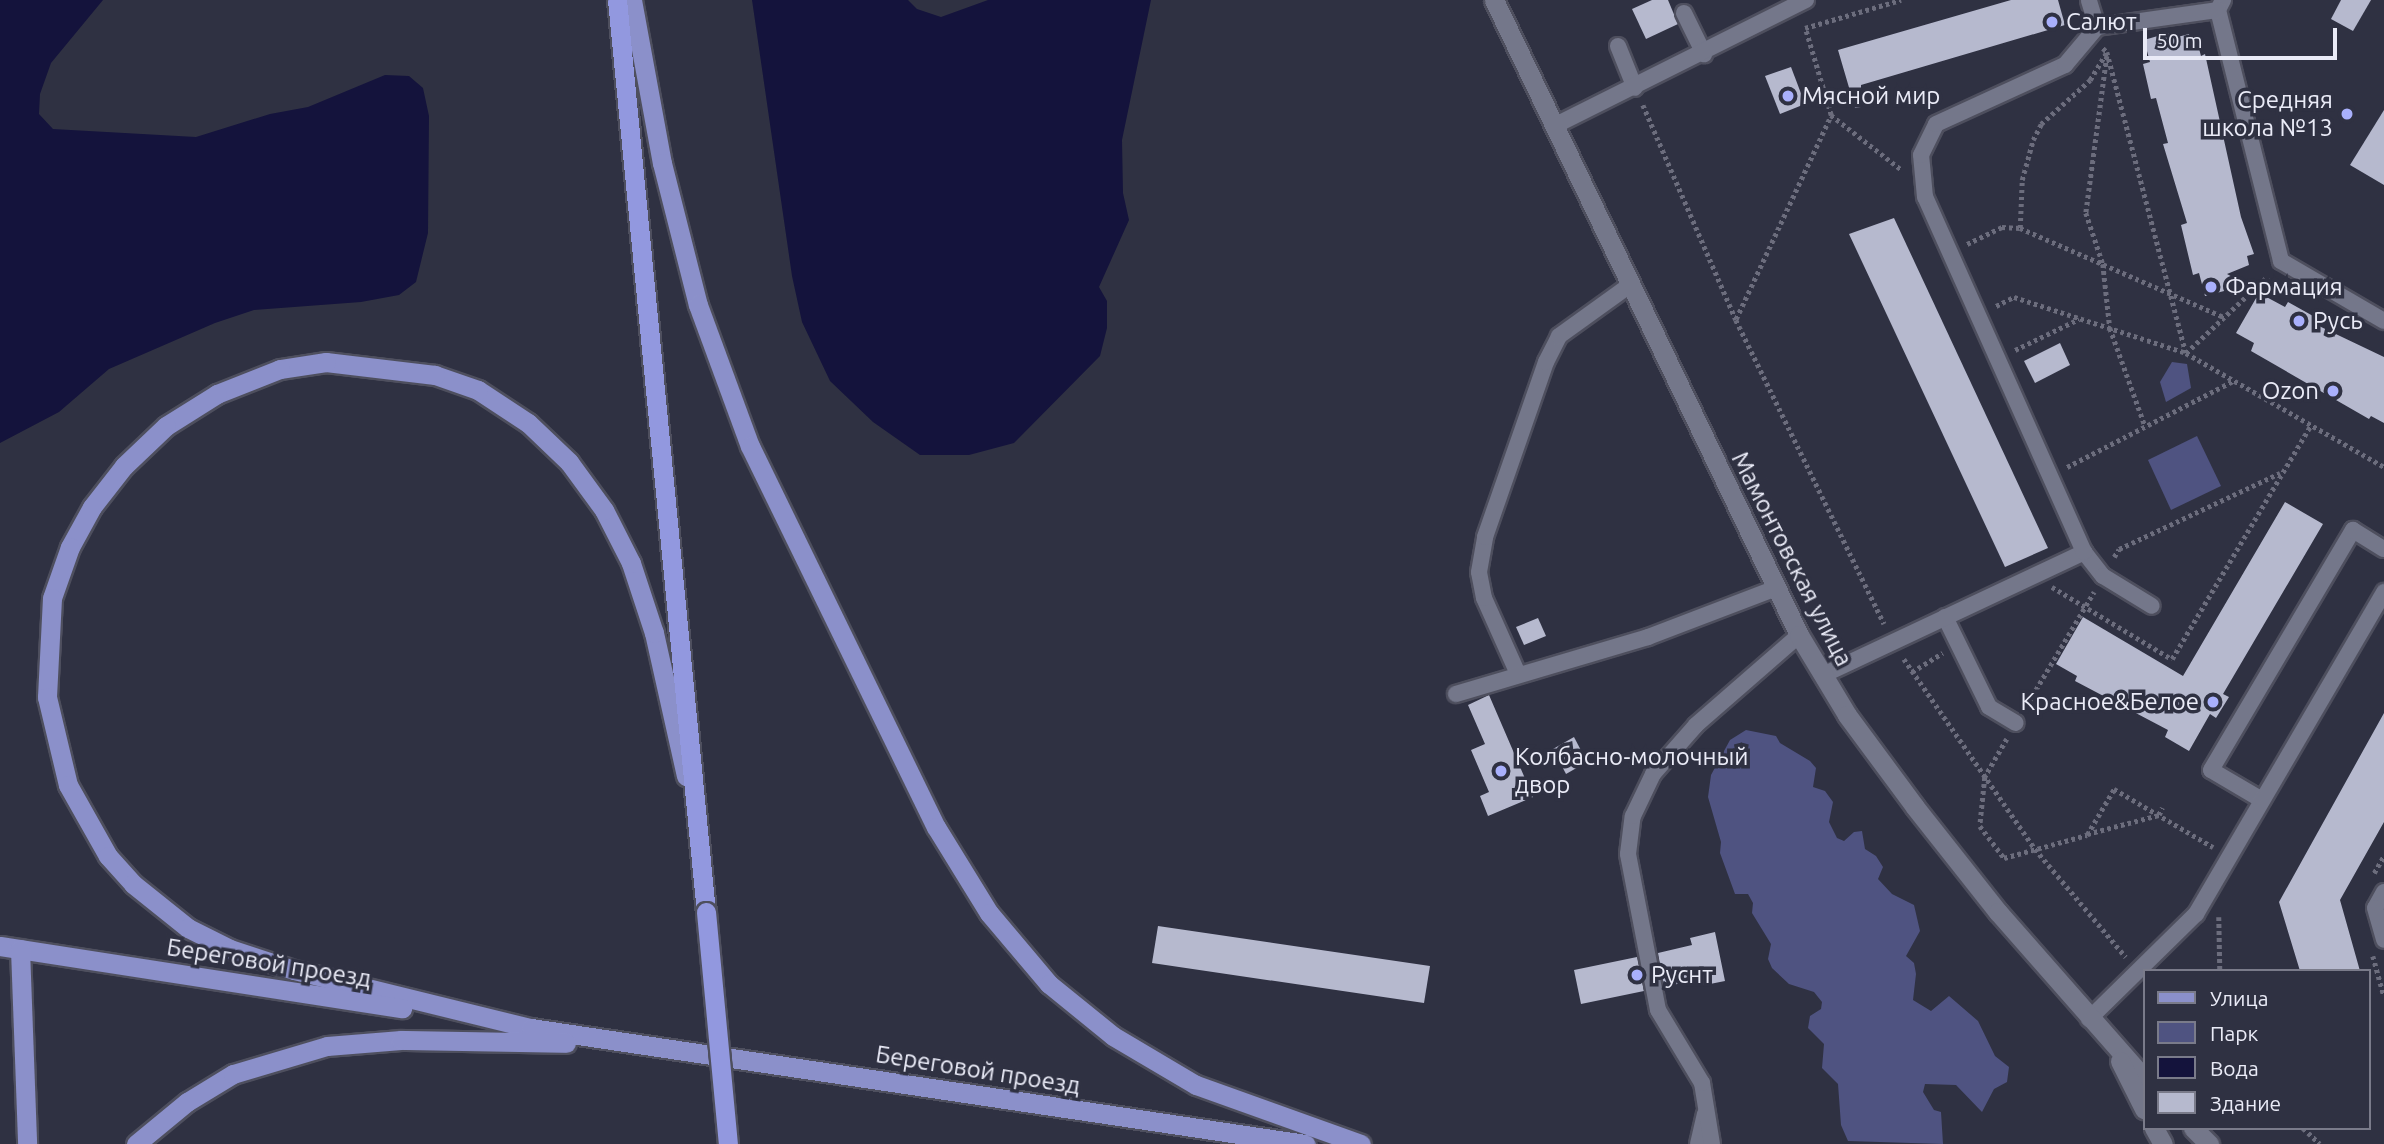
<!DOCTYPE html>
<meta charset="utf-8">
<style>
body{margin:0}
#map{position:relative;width:2384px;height:1144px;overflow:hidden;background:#2f3142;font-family:Ubuntu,sans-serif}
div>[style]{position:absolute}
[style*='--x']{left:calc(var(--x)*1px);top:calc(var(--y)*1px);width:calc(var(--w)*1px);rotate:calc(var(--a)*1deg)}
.green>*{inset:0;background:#4f5381}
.water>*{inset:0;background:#14133c}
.building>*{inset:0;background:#b6b9ce}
.path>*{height:4.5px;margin-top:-2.25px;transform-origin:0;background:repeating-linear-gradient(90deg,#6c6d7d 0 3.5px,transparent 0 7px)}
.roads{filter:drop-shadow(2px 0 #4e4f5e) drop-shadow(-2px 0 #4e4f5e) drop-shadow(0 2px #4e4f5e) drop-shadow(0 -2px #4e4f5e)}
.service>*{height:16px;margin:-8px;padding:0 8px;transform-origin:8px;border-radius:8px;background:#74778a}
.tertiary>*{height:19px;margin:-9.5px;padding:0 9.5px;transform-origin:9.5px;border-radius:9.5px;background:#74778a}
.primary>*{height:19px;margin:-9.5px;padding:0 9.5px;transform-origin:9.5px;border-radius:9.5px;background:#8b90ca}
.trunk>*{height:19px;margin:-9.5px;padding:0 9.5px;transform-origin:9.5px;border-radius:9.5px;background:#9298df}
.bridges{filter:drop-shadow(2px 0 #4e4f5e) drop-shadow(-2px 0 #4e4f5e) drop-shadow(0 2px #4e4f5e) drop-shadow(0 -2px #4e4f5e)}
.trunk-bridge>*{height:19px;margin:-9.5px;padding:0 9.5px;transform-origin:9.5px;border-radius:9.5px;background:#9298df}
.dots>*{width:19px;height:19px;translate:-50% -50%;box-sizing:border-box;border:4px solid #2f3142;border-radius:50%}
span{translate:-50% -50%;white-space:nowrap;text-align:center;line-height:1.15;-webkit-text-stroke:7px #2f3142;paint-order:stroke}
.poi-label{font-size:24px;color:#eaebf7}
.left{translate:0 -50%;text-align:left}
.right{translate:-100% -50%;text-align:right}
.street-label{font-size:24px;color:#eaebf7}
.legend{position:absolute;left:2143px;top:969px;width:228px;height:161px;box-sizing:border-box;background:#2f3142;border:2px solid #7a7b8a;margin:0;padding:9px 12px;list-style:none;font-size:21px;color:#eaebf7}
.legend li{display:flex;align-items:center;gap:14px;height:35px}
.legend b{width:35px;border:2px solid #7a7b8a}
.scale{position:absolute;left:2143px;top:28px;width:194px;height:32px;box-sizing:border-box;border:4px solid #eaebf7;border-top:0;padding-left:9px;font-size:21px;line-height:24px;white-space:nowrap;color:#eaebf7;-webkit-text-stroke:5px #2f3142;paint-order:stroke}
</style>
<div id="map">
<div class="green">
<div style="clip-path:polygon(2172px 362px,2187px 364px,2191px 388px,2166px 402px,2160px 382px)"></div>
<div style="clip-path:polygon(2197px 436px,2221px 486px,2171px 510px,2148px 460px)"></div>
<div style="clip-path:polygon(1746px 730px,1776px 736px,1780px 743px,1810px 761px,1816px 768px,1813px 787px,1825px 791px,1833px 802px,1829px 822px,1837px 838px,1844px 841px,1854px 832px,1862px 831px,1865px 849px,1876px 856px,1883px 867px,1878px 879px,1892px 894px,1914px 905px,1920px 931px,1906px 956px,1914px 963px,1916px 974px,1913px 1000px,1931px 1011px,1949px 996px,1978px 1021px,1995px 1056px,2009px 1067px,2007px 1082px,1994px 1089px,1982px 1112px,1956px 1085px,1925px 1084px,1923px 1092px,1934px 1110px,1941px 1112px,1943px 1144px,1848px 1141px,1841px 1125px,1838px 1084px,1822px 1068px,1824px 1044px,1808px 1028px,1810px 1016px,1821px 1009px,1822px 1002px,1814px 992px,1789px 984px,1772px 968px,1768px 959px,1771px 944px,1752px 913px,1753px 903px,1748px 894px,1735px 894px,1720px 853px,1721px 842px,1708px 797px,1711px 775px,1730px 740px)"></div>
</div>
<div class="water">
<div style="clip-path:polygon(0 0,103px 0,51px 63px,40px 94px,39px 114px,53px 129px,196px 137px,270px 114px,308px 107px,385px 75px,409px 76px,423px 88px,429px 116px,428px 233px,416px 282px,399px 295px,361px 302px,254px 310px,215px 323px,109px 369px,59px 412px,0 443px)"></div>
<div style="clip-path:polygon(752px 0,908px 0,917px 9px,941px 17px,988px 0,1151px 0,1122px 140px,1123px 193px,1129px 220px,1099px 287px,1107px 301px,1107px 328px,1100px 356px,1014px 443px,969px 455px,920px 455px,873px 422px,830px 381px,802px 322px,792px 276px)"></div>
</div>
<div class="building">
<div style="clip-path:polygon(1652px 0,1668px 0,1678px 24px,1646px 39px,1632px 9px)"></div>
<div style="clip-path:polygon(2011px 0,2058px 0,2065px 25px,1861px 85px,1861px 107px,1855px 108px,1838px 50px)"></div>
<div style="clip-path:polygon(2341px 0,2371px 0,2353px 31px,2331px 19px)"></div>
<div style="clip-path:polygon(2168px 33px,2170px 39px,2189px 34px,2191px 43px,2197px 41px,2201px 56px,2205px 54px,2241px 217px,2254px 254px,2247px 256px,2249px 265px,2227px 274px,2247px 285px,2205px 296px,2199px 273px,2193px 275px,2181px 225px,2187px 223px,2163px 144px,2168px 143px,2156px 98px,2151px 99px,2143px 64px,2150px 62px,2144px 40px)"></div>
<div style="clip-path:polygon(1791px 67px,1805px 104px,1780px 114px,1765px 76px)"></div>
<div style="clip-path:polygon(2384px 110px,2384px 185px,2350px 165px)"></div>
<div style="clip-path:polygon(1894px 218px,2048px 548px,2005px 567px,1849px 234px)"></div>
<div style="clip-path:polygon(2259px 293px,2285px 307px,2288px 302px,2322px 321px,2319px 326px,2384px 357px,2384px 423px,2371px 416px,2369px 419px,2251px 351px,2254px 343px,2236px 333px)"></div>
<div style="clip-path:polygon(2060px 343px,2070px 365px,2035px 383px,2024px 361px)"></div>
<div style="clip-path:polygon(2285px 502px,2323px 524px,2223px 694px,2229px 697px,2216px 718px,2210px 714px,2189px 751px,2165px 737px,2168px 730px,2075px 681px,2077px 676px,2056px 664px,2083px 617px,2183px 676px)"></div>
<div style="clip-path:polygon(1538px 618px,1546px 636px,1524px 645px,1516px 627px)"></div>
<div style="clip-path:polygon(1489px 695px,1533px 797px,1488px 816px,1480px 796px,1489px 792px,1471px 750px,1485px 744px,1468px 705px)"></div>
<div style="clip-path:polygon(2384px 713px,2384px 822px,2340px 900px,2360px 971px,2300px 971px,2279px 902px)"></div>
<div style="clip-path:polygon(1574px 737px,1587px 762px,1566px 774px,1553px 749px)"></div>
<div style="clip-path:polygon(1158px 926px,1430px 966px,1424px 1003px,1152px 963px)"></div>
<div style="clip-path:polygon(1715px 932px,1725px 981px,1700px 986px,1699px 979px,1664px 987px,1658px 953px,1692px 945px,1690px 938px)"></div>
<div style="clip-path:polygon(1637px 957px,1644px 991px,1581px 1004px,1574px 970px)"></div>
</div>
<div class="path">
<div style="--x:2103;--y:48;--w:6;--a:45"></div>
<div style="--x:2107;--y:52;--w:311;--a:75.3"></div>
<div style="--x:2186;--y:353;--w:228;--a:29.9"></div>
<div style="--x:2107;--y:56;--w:158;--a:97.6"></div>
<div style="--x:2086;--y:213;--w:54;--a:71.6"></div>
<div style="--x:2103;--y:264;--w:64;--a:83.8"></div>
<div style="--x:2110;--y:328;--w:104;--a:70.3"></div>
<div style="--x:1643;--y:105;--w:234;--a:66.6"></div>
<div style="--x:1736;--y:320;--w:338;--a:64"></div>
<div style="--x:1831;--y:115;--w:90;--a:37.8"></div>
<div style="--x:2020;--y:228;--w:48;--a:-87.6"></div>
<div style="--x:2022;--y:180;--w:41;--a:-74.6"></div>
<div style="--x:2033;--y:140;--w:18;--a:-63"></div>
<div style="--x:2041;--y:124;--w:66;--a:-41.9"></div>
<div style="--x:2090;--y:80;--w:33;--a:-59"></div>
<div style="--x:1967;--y:244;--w:39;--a:-26"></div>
<div style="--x:2002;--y:227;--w:18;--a:3"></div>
<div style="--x:2020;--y:228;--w:223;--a:23.6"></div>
<div style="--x:1996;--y:306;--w:20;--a:-27"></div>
<div style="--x:2014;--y:297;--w:181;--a:18"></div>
<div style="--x:2186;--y:353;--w:112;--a:-43.2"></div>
<div style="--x:1736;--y:319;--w:225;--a:-65"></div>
<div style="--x:1831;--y:115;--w:91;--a:-106.6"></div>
<div style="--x:1805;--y:28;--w:100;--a:-16.3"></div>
<div style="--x:2015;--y:350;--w:71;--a:-25.8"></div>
<div style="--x:2067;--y:467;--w:187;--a:-27.4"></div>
<div style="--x:2114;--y:557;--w:9;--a:-58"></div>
<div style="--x:2119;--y:549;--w:178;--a:-25.3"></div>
<div style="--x:2052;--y:587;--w:140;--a:31"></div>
<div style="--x:2172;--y:659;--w:272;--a:-59.3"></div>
<div style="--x:1904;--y:659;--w:231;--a:55.4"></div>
<div style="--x:2035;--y:849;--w:141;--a:49.9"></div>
<div style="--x:1912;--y:672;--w:36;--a:-32"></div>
<div style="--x:2025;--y:708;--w:135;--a:-59.3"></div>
<div style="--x:2007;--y:739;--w:44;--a:120.1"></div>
<div style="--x:1985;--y:777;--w:49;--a:95.8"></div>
<div style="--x:1980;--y:826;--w:40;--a:53"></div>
<div style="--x:2004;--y:858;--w:86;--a:-15.5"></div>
<div style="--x:2087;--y:835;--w:53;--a:-59.6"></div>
<div style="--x:2114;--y:789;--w:115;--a:30.4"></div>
<div style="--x:2087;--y:834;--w:74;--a:-14.8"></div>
<div style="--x:2159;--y:815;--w:8;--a:-67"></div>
<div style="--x:2374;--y:873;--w:20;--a:-60"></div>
<div style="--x:2219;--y:917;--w:54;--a:88.9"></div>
<div style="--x:2373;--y:956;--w:41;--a:74.6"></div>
<div style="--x:2303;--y:1128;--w:23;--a:43"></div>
</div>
<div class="roads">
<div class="service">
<div style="--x:2223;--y:0;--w:11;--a:117"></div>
<div style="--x:2218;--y:10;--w:259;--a:75.9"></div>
<div style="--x:2281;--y:261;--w:119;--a:30.2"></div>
<div style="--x:1684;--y:13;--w:46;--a:64"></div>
<div style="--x:2097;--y:27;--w:122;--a:-8"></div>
<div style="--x:1618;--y:46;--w:45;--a:68"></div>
<div style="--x:1554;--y:126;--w:282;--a:-26.6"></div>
<div style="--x:2084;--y:552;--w:31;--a:52"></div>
<div style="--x:2103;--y:576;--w:57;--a:31.5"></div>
<div style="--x:1945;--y:617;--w:100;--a:63.9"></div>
<div style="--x:1989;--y:707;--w:31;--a:31"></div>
<div style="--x:1518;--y:674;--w:83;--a:-114.1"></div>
<div style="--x:1484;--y:598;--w:26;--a:-101"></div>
<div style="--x:1479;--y:572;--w:36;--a:-80"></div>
<div style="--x:1485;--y:537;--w:185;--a:-70.8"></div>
<div style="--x:1546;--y:362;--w:29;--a:-63"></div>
<div style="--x:1559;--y:336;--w:87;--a:-35.7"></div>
<div style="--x:1823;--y:675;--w:289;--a:-25.2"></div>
<div style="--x:2084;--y:552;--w:389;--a:-114.1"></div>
<div style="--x:1925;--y:197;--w:42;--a:-95.4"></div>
<div style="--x:1921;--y:155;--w:34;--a:-64"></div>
<div style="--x:1936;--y:124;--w:142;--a:-24.6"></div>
<div style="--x:2065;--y:65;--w:50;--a:-49.9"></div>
<div style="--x:2097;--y:27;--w:28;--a:-107"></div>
<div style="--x:1456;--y:694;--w:200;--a:-16.5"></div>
<div style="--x:1648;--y:637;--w:135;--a:-20.9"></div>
<div style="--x:2262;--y:800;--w:59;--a:-149.5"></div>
<div style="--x:2211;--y:770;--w:279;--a:-59.4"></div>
<div style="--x:2353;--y:530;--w:36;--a:32"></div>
<div style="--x:2384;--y:892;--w:18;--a:119"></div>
<div style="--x:2375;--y:908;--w:33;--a:74"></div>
<div style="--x:2089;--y:1019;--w:150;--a:-44.5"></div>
<div style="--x:2196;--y:914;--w:373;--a:-59.7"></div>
<div style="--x:1698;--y:1144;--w:31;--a:-77"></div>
<div style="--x:1712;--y:1144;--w:62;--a:-99.3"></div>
<div style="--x:1702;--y:1083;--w:85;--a:-121.1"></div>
<div style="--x:1658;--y:1010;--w:159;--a:-100.9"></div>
<div style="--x:1628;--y:854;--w:38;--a:-83"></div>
<div style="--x:1633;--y:816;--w:47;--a:-64.5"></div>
<div style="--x:1653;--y:774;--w:65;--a:-48.7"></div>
<div style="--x:1696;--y:725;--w:137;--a:-41.1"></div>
</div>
<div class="tertiary">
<div style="--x:1494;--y:0;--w:704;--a:64.34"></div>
<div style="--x:1799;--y:635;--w:93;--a:59"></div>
<div style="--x:1847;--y:715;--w:114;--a:53.5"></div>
<div style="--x:1915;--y:807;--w:134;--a:51.7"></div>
<div style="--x:1998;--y:912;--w:221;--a:48.7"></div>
<div style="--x:2120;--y:1061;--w:54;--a:63.4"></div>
<div style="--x:2154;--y:1128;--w:18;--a:61"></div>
<div style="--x:2193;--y:1128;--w:23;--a:45"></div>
</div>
<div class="primary">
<div style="--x:632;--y:0;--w:166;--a:79.6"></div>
<div style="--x:662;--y:163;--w:146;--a:75.8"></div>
<div style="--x:698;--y:305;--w:150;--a:69.8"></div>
<div style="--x:750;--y:446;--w:424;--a:64"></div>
<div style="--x:936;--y:827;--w:101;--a:58.4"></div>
<div style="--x:989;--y:913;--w:93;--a:49.8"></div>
<div style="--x:1049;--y:984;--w:82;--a:39.1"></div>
<div style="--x:1113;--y:1036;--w:96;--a:30.6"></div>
<div style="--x:1196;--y:1085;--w:175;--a:19.7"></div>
<div style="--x:686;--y:776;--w:147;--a:-102.6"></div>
<div style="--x:654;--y:633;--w:74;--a:-108.2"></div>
<div style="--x:631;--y:563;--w:59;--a:-117"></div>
<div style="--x:604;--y:510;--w:59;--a:-126.1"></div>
<div style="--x:569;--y:462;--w:57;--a:-136.4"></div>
<div style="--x:528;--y:423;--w:60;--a:-146.6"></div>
<div style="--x:478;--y:390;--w:46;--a:-160.8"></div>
<div style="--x:435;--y:375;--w:110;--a:-173.2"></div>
<div style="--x:326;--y:362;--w:47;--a:171.3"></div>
<div style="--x:280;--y:369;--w:68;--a:158.4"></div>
<div style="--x:217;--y:394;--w:60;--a:147.9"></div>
<div style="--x:166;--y:426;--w:58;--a:136.4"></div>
<div style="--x:124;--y:466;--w:52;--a:128"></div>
<div style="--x:92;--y:507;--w:46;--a:118.8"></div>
<div style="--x:70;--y:547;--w:54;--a:109.4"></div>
<div style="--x:52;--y:598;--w:99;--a:92.9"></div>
<div style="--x:47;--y:697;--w:90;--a:76.6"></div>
<div style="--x:68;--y:785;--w:81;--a:60.6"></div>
<div style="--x:108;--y:856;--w:38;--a:48"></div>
<div style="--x:133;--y:884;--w:70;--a:38.7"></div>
<div style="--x:188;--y:928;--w:47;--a:26.6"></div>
<div style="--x:230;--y:949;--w:67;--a:18.2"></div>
<div style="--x:294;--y:970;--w:244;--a:13.8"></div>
<div style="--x:531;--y:1028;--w:783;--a:8.52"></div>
<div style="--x:0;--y:946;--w:407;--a:8.8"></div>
<div style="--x:20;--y:949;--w:195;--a:87.9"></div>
<div style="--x:136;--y:1144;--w:66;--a:-39.5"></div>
<div style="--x:187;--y:1102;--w:54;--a:-31.3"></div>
<div style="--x:233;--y:1074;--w:98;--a:-16.6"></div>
<div style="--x:327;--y:1046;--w:74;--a:-4.6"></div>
<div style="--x:401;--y:1040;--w:165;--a:1"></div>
</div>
<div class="trunk">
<div style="--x:617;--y:0;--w:916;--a:84.43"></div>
</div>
</div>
<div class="bridges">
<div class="trunk-bridge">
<div style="--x:706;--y:912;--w:233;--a:84.6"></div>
</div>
</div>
<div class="dots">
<div style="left:2052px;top:22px;background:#a9b0fc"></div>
<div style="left:1788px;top:96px;background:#a9b0fc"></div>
<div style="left:2347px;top:114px;background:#a9b0fc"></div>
<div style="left:2211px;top:287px;background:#a9b0fc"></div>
<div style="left:2299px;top:321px;background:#a9b0fc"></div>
<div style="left:2333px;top:391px;background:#a9b0fc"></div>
<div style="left:2213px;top:702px;background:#a9b0fc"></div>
<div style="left:1501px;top:771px;background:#a9b0fc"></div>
<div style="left:1637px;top:975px;background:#a9b0fc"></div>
</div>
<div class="poi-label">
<span class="left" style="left:2066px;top:22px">Салют</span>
<span class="left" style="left:1802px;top:96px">Мясной мир</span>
<span class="right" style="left:2333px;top:114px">Средняя<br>школа №13</span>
<span class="left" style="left:2225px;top:287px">Фармация</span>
<span class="left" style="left:2313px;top:321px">Русь</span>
<span class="right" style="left:2319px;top:391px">Ozon</span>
<span class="right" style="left:2199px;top:702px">Красное&amp;Белое</span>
<span class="left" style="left:1515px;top:771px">Колбасно-молочный<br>двор</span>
<span class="left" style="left:1651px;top:975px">Руснт</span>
</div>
<div class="street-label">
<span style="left:1792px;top:559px;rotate:63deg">Мамонтовская улица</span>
<span style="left:269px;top:963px;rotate:9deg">Береговой проезд</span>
<span style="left:978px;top:1070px;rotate:9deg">Береговой проезд</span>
</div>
<ul class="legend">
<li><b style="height:9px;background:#8b90ca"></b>Улица</li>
<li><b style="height:19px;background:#4f5381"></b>Парк</li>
<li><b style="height:19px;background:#14133c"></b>Вода</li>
<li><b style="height:19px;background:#b6b9ce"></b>Здание</li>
</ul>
<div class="scale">50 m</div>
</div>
